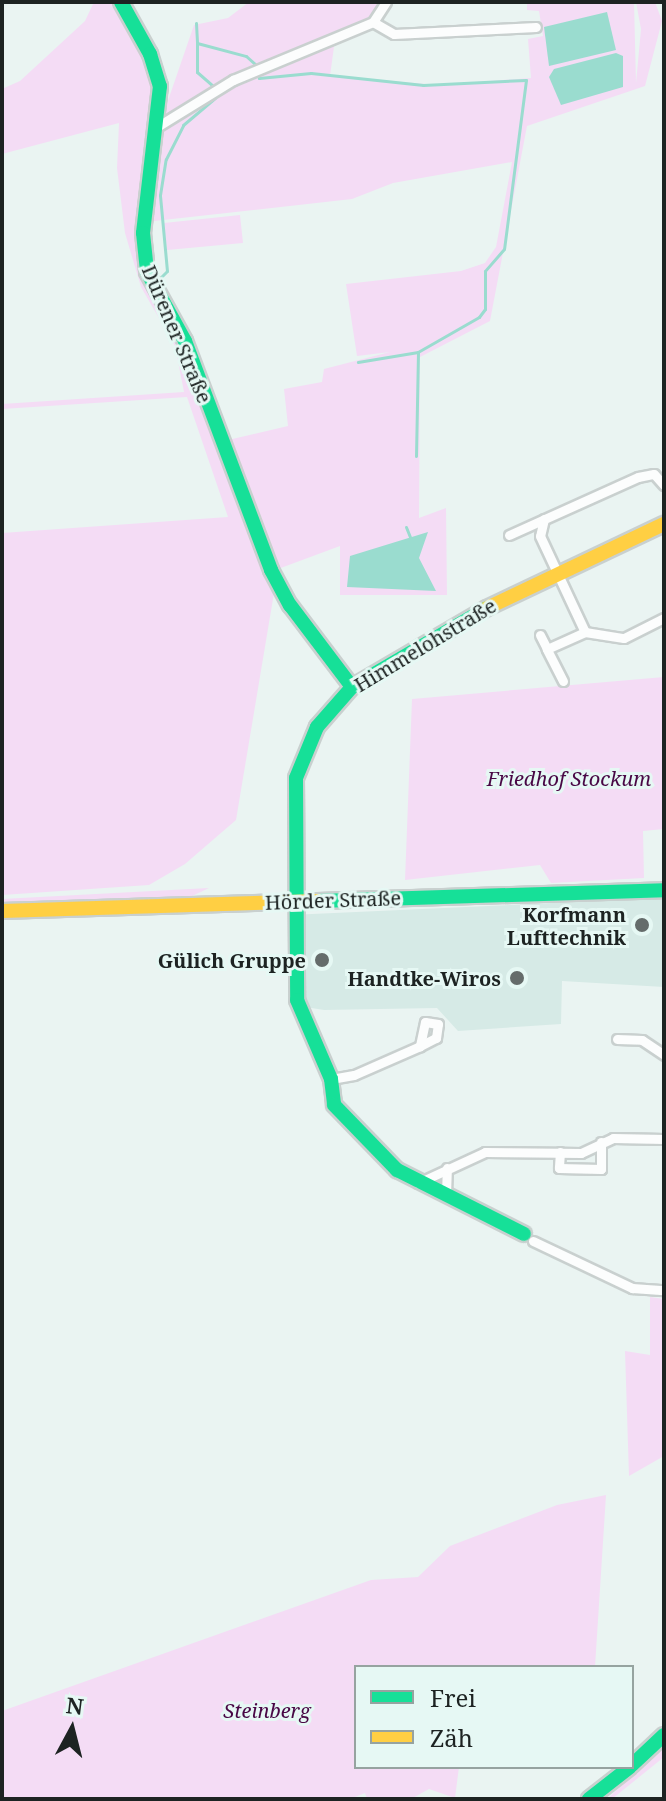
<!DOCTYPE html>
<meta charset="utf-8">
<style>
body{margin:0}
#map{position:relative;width:666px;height:1801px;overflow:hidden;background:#eaf4f2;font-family:"Noto Serif",serif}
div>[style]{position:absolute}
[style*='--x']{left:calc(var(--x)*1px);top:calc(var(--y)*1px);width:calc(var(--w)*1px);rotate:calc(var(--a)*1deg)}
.built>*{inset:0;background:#d6eae6}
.green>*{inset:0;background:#f4dcf5}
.water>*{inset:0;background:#9adccf}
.stream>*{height:3px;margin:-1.5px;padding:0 1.5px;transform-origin:1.5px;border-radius:1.5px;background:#9adccf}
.roads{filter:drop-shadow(2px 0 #c9d0cf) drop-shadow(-2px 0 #c9d0cf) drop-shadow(0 2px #c9d0cf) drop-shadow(0 -2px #c9d0cf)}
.street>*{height:9px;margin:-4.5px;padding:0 4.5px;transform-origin:4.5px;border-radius:4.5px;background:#fcfdfd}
.fast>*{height:14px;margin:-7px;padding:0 7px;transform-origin:7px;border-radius:7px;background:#16e098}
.slow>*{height:14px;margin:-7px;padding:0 7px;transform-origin:7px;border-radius:7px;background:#ffcf43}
.dots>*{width:22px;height:22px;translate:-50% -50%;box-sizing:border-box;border:4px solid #e6f8f4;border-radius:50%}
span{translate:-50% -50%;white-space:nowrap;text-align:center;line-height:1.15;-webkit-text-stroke:6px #e6f8f4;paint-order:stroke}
.street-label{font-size:20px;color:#1d2322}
.park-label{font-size:20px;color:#480745;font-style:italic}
.poi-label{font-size:20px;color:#1d2322;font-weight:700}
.right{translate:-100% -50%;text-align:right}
.frame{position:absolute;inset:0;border:4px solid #1d2322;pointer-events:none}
.legend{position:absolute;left:354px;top:1665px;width:280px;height:104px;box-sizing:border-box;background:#e6f8f4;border:2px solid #96a3a0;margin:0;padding:10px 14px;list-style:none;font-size:24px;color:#1d2322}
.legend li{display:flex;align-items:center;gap:16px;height:40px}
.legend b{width:40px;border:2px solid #96a3a0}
.north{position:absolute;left:32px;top:1689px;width:80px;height:80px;-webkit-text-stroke:6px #e6f8f4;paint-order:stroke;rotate:7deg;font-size:22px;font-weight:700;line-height:32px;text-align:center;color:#1d2322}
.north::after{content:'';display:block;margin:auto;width:28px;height:36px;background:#1d2322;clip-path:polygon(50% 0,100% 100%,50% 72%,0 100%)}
</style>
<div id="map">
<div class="built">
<div style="clip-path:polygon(664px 898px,664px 987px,562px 981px,561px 1024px,458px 1031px,437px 1008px,324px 1010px,293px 1005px,290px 915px)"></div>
</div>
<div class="green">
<div style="clip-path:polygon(evenodd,94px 2px,115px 2px,148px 67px,162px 118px,194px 25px,228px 18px,249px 2px,383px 2px,370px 21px,336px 32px,330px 76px,438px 85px,531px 78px,528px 39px,543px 36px,539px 11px,527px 10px,527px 2px,634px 2px,636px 83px,641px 29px,636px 2px,655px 2px,662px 21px,645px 86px,527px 126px,490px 321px,420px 357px,419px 518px,446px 508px,447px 595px,340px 595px,340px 546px,278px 569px,236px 820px,185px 864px,149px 885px,2px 895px,2px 533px,228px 517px,187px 397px,2px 409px,2px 404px,184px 392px,175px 346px,141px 287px,125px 233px,117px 168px,119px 123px,2px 154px,2px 89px,20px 81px,85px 21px,94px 2px,512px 162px,496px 247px,485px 263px,461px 271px,346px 284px,357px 356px,390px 352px,324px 369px,322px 382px,284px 389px,288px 426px,228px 440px,141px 254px,145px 222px,352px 199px,393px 183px,512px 162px)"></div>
<div style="clip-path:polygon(240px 215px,243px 243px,167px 250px,164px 223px)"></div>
<div style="clip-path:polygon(664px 677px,664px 829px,643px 831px,644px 878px,551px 883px,540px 865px,405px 880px,412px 699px)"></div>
<div style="clip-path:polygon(209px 888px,188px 898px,2px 906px,2px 899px)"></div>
<div style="clip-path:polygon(650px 1297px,664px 1299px,664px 1456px,629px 1476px,625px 1351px,650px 1355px)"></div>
<div style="clip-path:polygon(606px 1495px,595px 1667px,356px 1667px,356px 1767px,459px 1767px,455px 1798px,429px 1789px,411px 1799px,367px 1799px,365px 1793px,350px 1799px,2px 1799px,2px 1711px,371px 1580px,418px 1577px,450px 1546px,557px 1505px)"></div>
<div style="clip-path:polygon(664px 1747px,664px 1757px,612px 1799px,607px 1799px)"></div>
</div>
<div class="water">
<div style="clip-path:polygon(607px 12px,616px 50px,549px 66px,544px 27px)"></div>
<div style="clip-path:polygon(616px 53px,623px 56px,623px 87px,561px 105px,549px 77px,554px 69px)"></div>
<div style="clip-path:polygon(428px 532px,419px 558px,436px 591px,347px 587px,350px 556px)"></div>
</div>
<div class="stream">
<div style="--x:196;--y:23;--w:20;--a:87"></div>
<div style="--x:197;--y:43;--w:51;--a:14.9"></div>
<div style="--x:246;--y:56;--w:13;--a:42"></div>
<div style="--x:197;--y:43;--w:29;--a:90"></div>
<div style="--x:197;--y:72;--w:23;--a:41"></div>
<div style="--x:258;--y:73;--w:5;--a:79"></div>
<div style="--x:259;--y:78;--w:52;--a:-5.5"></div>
<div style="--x:311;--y:73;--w:113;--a:6.1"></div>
<div style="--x:423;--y:85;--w:103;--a:-2.8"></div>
<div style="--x:526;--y:80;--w:170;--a:97.4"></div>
<div style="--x:504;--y:249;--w:29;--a:131"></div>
<div style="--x:485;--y:271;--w:38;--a:90"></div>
<div style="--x:485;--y:309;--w:10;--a:127"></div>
<div style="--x:479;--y:317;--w:70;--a:150.2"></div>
<div style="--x:418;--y:352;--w:61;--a:170.5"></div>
<div style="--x:159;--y:279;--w:11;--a:-45"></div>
<div style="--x:167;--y:271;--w:76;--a:-95.3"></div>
<div style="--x:160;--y:195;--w:36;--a:-81"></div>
<div style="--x:166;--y:159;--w:38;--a:-63"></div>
<div style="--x:183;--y:125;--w:42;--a:-40.2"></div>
<div style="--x:416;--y:456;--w:104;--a:-88.9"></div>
<div style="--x:406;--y:527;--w:11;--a:68"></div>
</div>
<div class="roads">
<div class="street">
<div style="--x:373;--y:22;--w:24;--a:30"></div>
<div style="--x:394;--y:34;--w:142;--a:-2.8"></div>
<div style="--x:155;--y:128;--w:92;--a:-31.6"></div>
<div style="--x:233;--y:80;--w:152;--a:-22.5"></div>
<div style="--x:373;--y:22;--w:24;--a:-57"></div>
<div style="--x:544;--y:519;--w:17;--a:103"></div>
<div style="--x:540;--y:536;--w:106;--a:64.9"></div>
<div style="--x:585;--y:632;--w:39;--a:9"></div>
<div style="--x:624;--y:638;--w:45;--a:-26.6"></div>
<div style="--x:509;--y:535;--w:141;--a:-24.2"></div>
<div style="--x:638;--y:477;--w:16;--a:-11"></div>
<div style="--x:654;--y:474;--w:15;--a:48"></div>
<div style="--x:540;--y:635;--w:16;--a:63"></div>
<div style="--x:563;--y:681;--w:36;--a:-117"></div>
<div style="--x:547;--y:649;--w:42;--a:-24.1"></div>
<div style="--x:617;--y:1039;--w:25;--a:2"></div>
<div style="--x:642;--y:1040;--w:27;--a:34"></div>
<div style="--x:331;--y:1079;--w:23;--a:-10"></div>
<div style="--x:354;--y:1075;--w:72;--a:-23.7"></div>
<div style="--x:420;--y:1046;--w:18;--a:-27"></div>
<div style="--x:436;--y:1038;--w:14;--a:-82"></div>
<div style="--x:438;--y:1024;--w:13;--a:-171"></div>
<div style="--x:425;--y:1022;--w:25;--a:102"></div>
<div style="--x:560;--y:1152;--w:16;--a:94"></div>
<div style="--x:559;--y:1168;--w:42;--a:1.4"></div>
<div style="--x:601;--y:1169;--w:27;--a:-90"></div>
<div style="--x:418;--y:1183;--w:74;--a:-24.8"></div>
<div style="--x:485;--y:1152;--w:96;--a:0.6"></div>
<div style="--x:581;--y:1153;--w:35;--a:-25"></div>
<div style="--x:613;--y:1138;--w:51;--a:1.1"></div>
<div style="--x:446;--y:1194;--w:26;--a:-88"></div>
<div style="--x:533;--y:1241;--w:110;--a:25.4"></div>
<div style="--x:632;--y:1288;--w:32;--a:4"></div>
</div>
<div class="fast">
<div style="--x:121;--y:2;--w:60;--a:60.9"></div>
<div style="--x:150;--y:54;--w:34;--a:73"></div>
<div style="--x:160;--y:86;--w:148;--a:96.6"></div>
<div style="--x:143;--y:233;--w:39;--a:84"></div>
<div style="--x:147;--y:272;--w:79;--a:61.2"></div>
<div style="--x:185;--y:341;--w:245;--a:69.4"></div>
<div style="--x:271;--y:570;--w:40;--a:62"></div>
<div style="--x:290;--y:605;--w:103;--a:52.9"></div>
<div style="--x:487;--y:608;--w:156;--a:149.7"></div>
<div style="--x:352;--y:687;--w:53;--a:131.2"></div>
<div style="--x:317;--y:727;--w:55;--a:112.4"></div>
<div style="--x:296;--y:778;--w:222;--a:89.7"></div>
<div style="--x:297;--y:1000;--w:86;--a:66.7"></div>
<div style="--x:331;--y:1079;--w:26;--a:83"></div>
<div style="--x:334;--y:1105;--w:91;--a:45.9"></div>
<div style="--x:397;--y:1170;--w:142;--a:26.7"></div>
<div style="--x:318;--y:901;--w:346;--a:-1.8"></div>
<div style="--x:632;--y:1765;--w:44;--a:-43.2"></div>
<div style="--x:589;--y:1799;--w:52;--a:-38"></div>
</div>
<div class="slow">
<div style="--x:487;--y:608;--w:196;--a:-25.4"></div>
<div style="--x:2;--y:911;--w:316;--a:-1.8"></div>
</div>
</div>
<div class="dots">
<div style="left:642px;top:925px;background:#656c6b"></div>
<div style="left:322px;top:960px;background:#656c6b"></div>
<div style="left:517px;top:978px;background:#656c6b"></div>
</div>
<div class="street-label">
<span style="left:177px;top:334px;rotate:67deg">Dürener Straße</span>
<span style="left:425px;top:645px;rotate:-31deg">Himmelohstraße</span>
<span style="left:333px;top:900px;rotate:-2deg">Hörder Straße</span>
</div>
<div class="park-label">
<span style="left:569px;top:778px">Friedhof Stockum</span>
<span style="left:267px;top:1710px">Steinberg</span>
</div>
<div class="poi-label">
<span class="right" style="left:626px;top:926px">Korfmann<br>Lufttechnik</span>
<span class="right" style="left:306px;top:960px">Gülich Gruppe</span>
<span class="right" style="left:501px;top:978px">Handtke-Wiros</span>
</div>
<div class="frame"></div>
<ul class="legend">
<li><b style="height:10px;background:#16e098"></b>Frei</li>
<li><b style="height:10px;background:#ffcf43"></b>Zäh</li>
</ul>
<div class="north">N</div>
</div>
